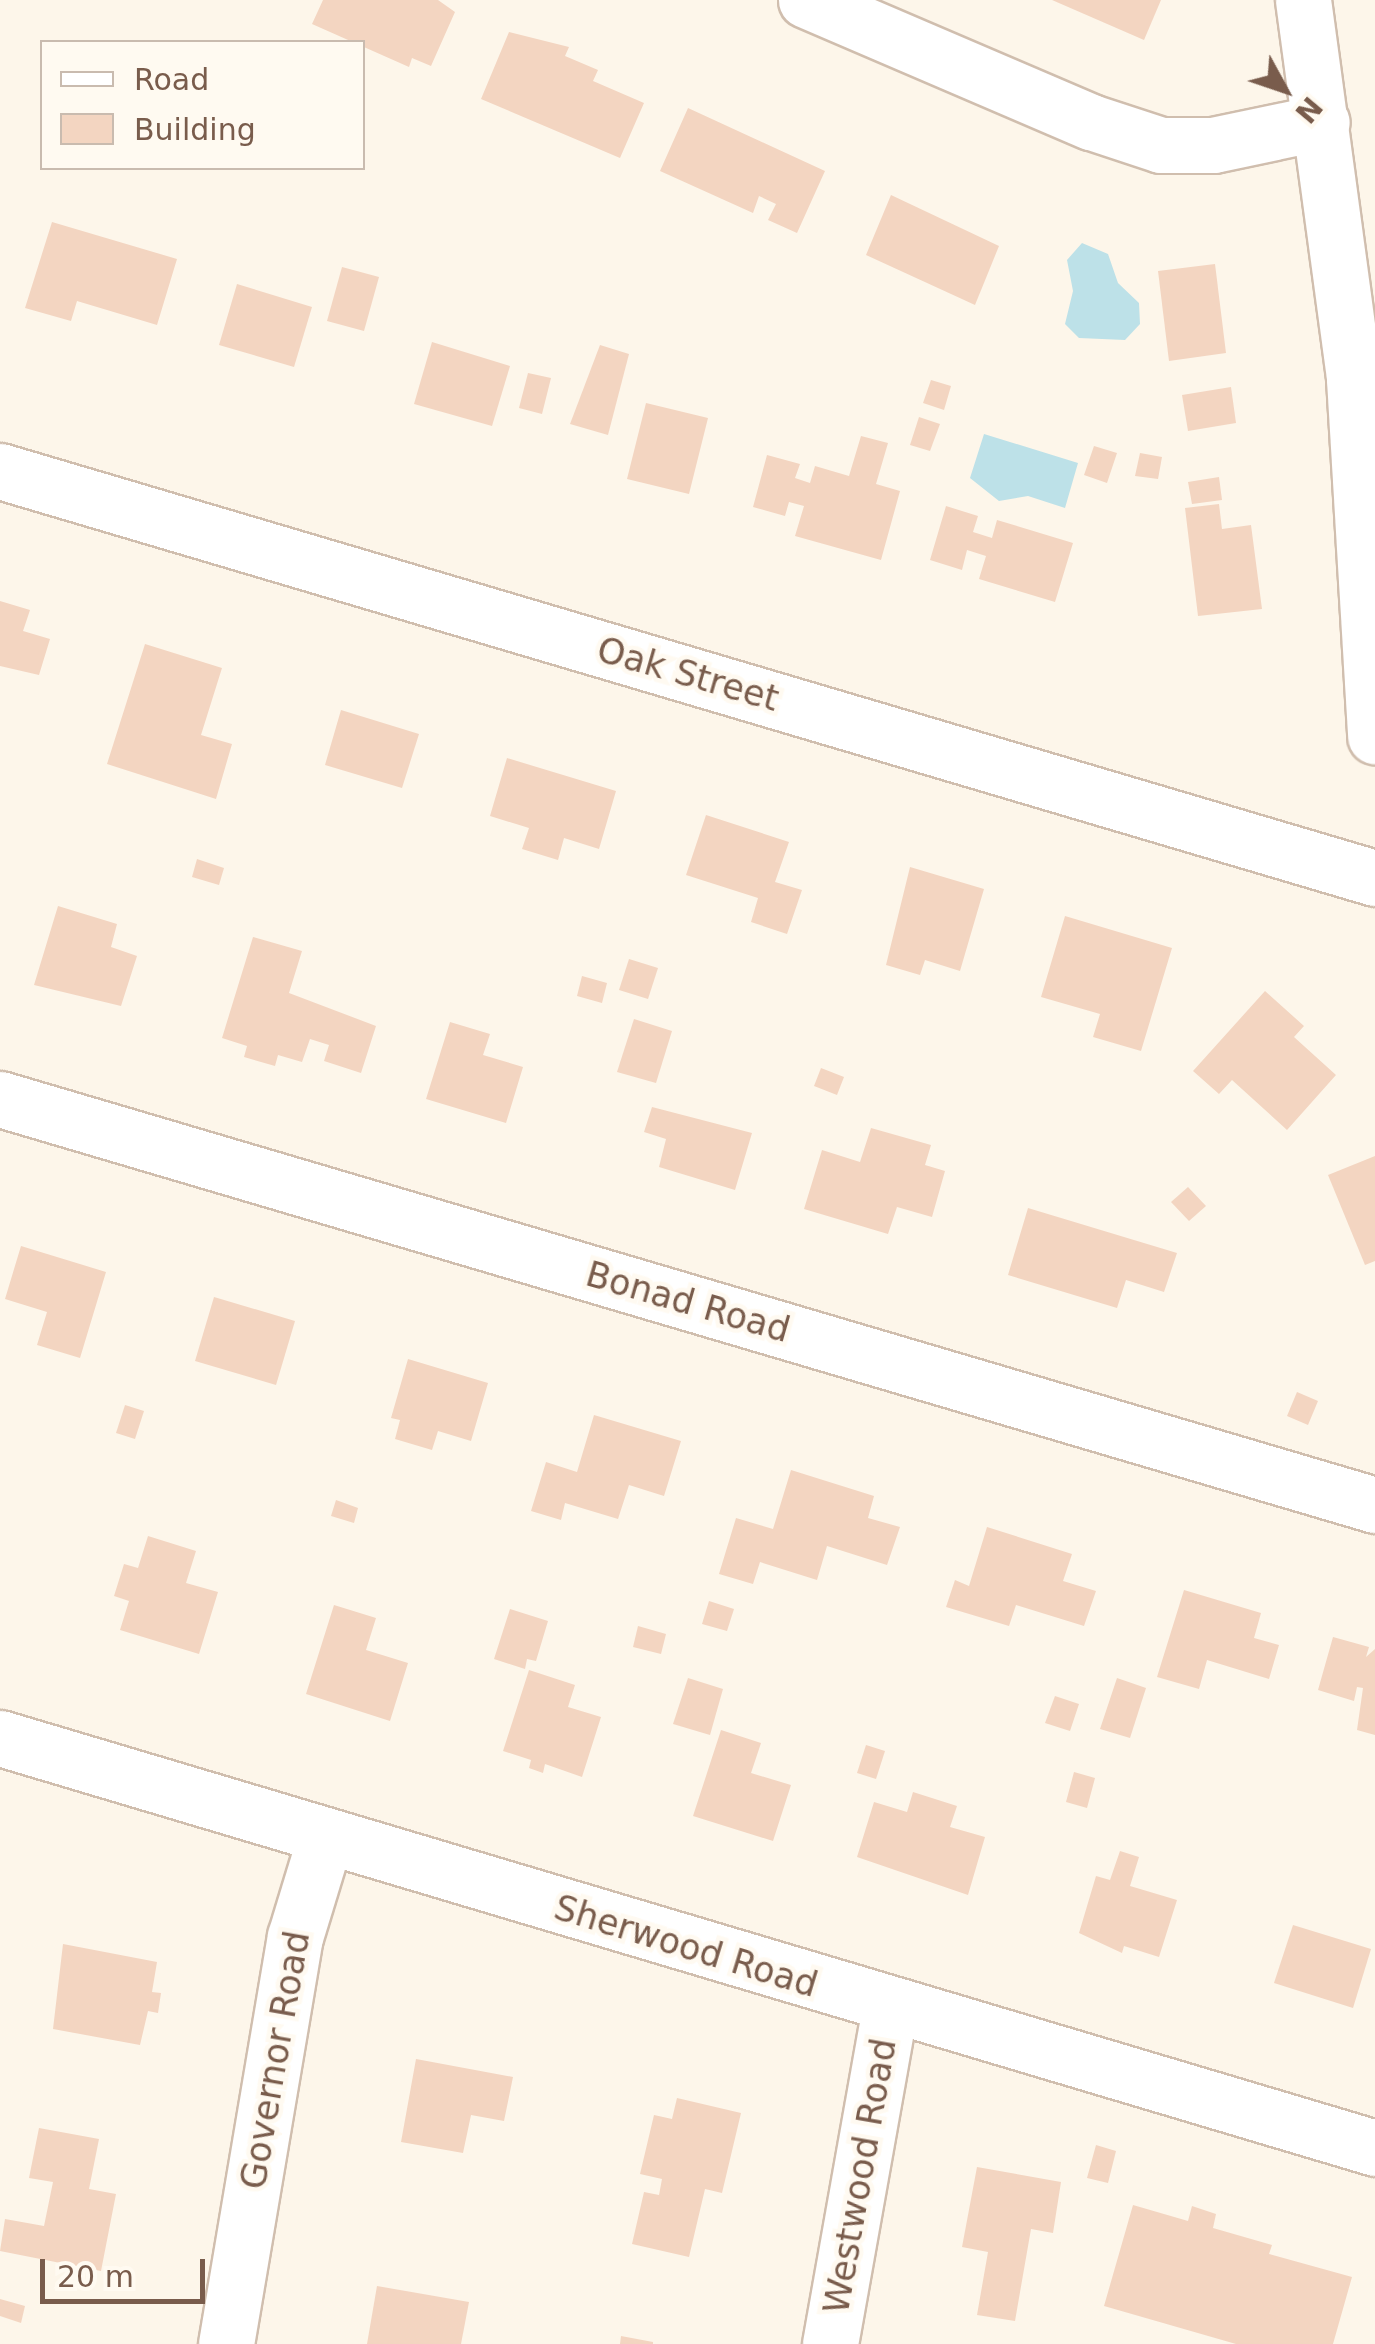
<!DOCTYPE html>
<style>
body{margin:0}
#map{position:relative;width:1375px;height:2344px;overflow:hidden;background:#fdf6ea;font-family:"DejaVu Sans",sans-serif}
div>[style]{position:absolute}
[style*='--x']{left:calc(var(--x)*1px);top:calc(var(--y)*1px);width:calc(var(--w)*1px);rotate:calc(var(--a)*1deg)}
.water>*{inset:0;background:#bde1e8}
.building>*{inset:0;background:#f3d5c1}
.roads{filter:drop-shadow(2px 0 #d0beae) drop-shadow(-2px 0 #d0beae) drop-shadow(0 2px #d0beae) drop-shadow(0 -2px #d0beae)}
.minor>*{height:55px;margin:-27.5px;padding:0 27.5px;transform-origin:27.5px;border-radius:27.5px;background:#fff}
span{translate:-50% -50%;white-space:nowrap;text-align:center;line-height:1.15;-webkit-text-stroke:9px #fffaf1;paint-order:stroke}
.street-label{font-size:35px;color:#795c4c}
.legend{position:absolute;left:40px;top:40px;width:325px;height:130px;box-sizing:border-box;background:#fffaf1;border:2px solid #c9bbaf;margin:0;padding:12px 18px;list-style:none;font-size:30px;color:#795c4c}
.legend li{display:flex;align-items:center;gap:20px;height:50px}
.legend b{width:50px;border:2px solid #c9bbaf}
.north{position:absolute;left:1235px;top:40px;width:100px;height:100px;-webkit-text-stroke:8px #fffaf1;paint-order:stroke;rotate:130deg;font-size:28px;font-weight:700;line-height:40px;text-align:center;color:#795c4c}
.north::after{content:'';display:block;margin:auto;width:35px;height:45px;background:#795c4c;clip-path:polygon(50% 0,100% 100%,50% 72%,0 100%)}
.scale{position:absolute;left:40px;top:2259px;width:165px;height:45px;box-sizing:border-box;border:5px solid #795c4c;border-top:0;padding-left:12px;font-size:30px;line-height:35px;white-space:nowrap;color:#795c4c;-webkit-text-stroke:8px #fffaf1;paint-order:stroke}
</style>
<div id="map">
<div class="water">
<div style="clip-path:polygon(1082px 243px,1108px 254px,1118px 283px,1139px 303px,1140px 324px,1125px 340px,1079px 338px,1065px 324px,1073px 291px,1067px 260px)"></div>
<div style="clip-path:polygon(984px 434px,1078px 463px,1065px 508px,1028px 496px,999px 501px,970px 478px)"></div>
</div>
<div class="building">
<div style="clip-path:polygon(323px 0,438px 0,455px 12px,431px 66px,412px 58px,409px 67px,312px 24px)"></div>
<div style="clip-path:polygon(1052px 0,1161px 0,1144px 40px)"></div>
<div style="clip-path:polygon(509px 32px,569px 47px,565px 56px,598px 70px,593px 81px,644px 103px,620px 158px,481px 99px)"></div>
<div style="clip-path:polygon(688px 108px,825px 171px,797px 233px,768px 220px,776px 204px,759px 196px,753px 213px,660px 171px)"></div>
<div style="clip-path:polygon(891px 195px,999px 246px,975px 305px,866px 255px)"></div>
<div style="clip-path:polygon(52px 222px,177px 259px,157px 325px,77px 301px,71px 321px,25px 308px)"></div>
<div style="clip-path:polygon(1215px 264px,1226px 353px,1169px 361px,1158px 271px)"></div>
<div style="clip-path:polygon(342px 267px,379px 277px,364px 331px,327px 321px)"></div>
<div style="clip-path:polygon(237px 284px,312px 307px,294px 367px,219px 345px)"></div>
<div style="clip-path:polygon(432px 342px,510px 366px,492px 426px,414px 404px)"></div>
<div style="clip-path:polygon(600px 345px,629px 354px,608px 435px,570px 424px)"></div>
<div style="clip-path:polygon(528px 373px,551px 378px,542px 414px,519px 408px)"></div>
<div style="clip-path:polygon(931px 380px,951px 386px,944px 410px,923px 403px)"></div>
<div style="clip-path:polygon(1231px 387px,1236px 423px,1188px 431px,1182px 395px)"></div>
<div style="clip-path:polygon(646px 403px,708px 418px,689px 494px,627px 479px)"></div>
<div style="clip-path:polygon(919px 417px,940px 424px,930px 451px,910px 445px)"></div>
<div style="clip-path:polygon(861px 436px,888px 443px,876px 484px,900px 491px,881px 560px,795px 536px,804px 506px,789px 502px,785px 516px,753px 507px,767px 455px,800px 464px,795px 478px,810px 483px,815px 466px,849px 476px)"></div>
<div style="clip-path:polygon(1094px 446px,1117px 453px,1107px 483px,1084px 475px)"></div>
<div style="clip-path:polygon(1140px 453px,1162px 457px,1158px 479px,1135px 476px)"></div>
<div style="clip-path:polygon(1219px 477px,1222px 500px,1192px 504px,1188px 482px)"></div>
<div style="clip-path:polygon(1219px 504px,1222px 529px,1251px 525px,1262px 609px,1198px 616px,1185px 508px)"></div>
<div style="clip-path:polygon(946px 506px,978px 516px,973px 532px,992px 538px,997px 520px,1073px 543px,1055px 602px,979px 579px,986px 556px,967px 550px,962px 570px,930px 560px)"></div>
<div style="clip-path:polygon(0 601px,30px 610px,23px 631px,50px 639px,39px 675px,0 666px)"></div>
<div style="clip-path:polygon(145px 644px,222px 668px,201px 735px,232px 744px,216px 799px,107px 764px)"></div>
<div style="clip-path:polygon(341px 710px,419px 734px,402px 788px,325px 765px)"></div>
<div style="clip-path:polygon(507px 758px,616px 791px,599px 849px,564px 838px,558px 860px,522px 849px,529px 828px,490px 816px)"></div>
<div style="clip-path:polygon(706px 815px,789px 842px,775px 882px,802px 890px,787px 934px,751px 922px,758px 898px,686px 875px)"></div>
<div style="clip-path:polygon(197px 859px,224px 868px,219px 885px,192px 877px)"></div>
<div style="clip-path:polygon(910px 867px,984px 889px,960px 971px,925px 960px,920px 975px,886px 965px)"></div>
<div style="clip-path:polygon(58px 906px,117px 924px,111px 947px,137px 956px,121px 1006px,34px 985px)"></div>
<div style="clip-path:polygon(1065px 916px,1172px 948px,1141px 1051px,1093px 1037px,1100px 1014px,1041px 997px)"></div>
<div style="clip-path:polygon(253px 937px,302px 951px,289px 993px,376px 1026px,361px 1073px,324px 1061px,329px 1045px,310px 1039px,302px 1062px,278px 1055px,275px 1066px,244px 1057px,247px 1046px,222px 1038px)"></div>
<div style="clip-path:polygon(629px 959px,658px 968px,648px 999px,619px 990px)"></div>
<div style="clip-path:polygon(582px 976px,607px 983px,602px 1003px,577px 996px)"></div>
<div style="clip-path:polygon(1265px 991px,1304px 1026px,1294px 1037px,1336px 1075px,1287px 1130px,1232px 1080px,1219px 1094px,1193px 1071px)"></div>
<div style="clip-path:polygon(634px 1019px,672px 1031px,656px 1083px,617px 1072px)"></div>
<div style="clip-path:polygon(450px 1022px,490px 1034px,483px 1055px,523px 1067px,506px 1123px,426px 1099px)"></div>
<div style="clip-path:polygon(821px 1068px,844px 1077px,837px 1095px,814px 1086px)"></div>
<div style="clip-path:polygon(652px 1107px,752px 1133px,735px 1190px,659px 1167px,666px 1139px,644px 1132px)"></div>
<div style="clip-path:polygon(871px 1128px,931px 1145px,925px 1165px,945px 1171px,932px 1217px,897px 1207px,888px 1234px,804px 1209px,822px 1150px,860px 1162px)"></div>
<div style="clip-path:polygon(1375px 1156px,1375px 1261px,1365px 1265px,1328px 1175px)"></div>
<div style="clip-path:polygon(1188px 1187px,1206px 1206px,1189px 1221px,1171px 1202px)"></div>
<div style="clip-path:polygon(1028px 1208px,1177px 1253px,1164px 1292px,1126px 1280px,1117px 1308px,1008px 1275px)"></div>
<div style="clip-path:polygon(21px 1246px,106px 1272px,80px 1358px,37px 1345px,47px 1312px,5px 1299px)"></div>
<div style="clip-path:polygon(214px 1297px,295px 1321px,276px 1385px,195px 1361px)"></div>
<div style="clip-path:polygon(408px 1359px,488px 1383px,471px 1441px,438px 1431px,432px 1450px,395px 1439px,400px 1420px,391px 1418px)"></div>
<div style="clip-path:polygon(1297px 1392px,1318px 1401px,1308px 1425px,1287px 1416px)"></div>
<div style="clip-path:polygon(125px 1405px,144px 1411px,135px 1439px,116px 1433px)"></div>
<div style="clip-path:polygon(594px 1415px,681px 1441px,664px 1496px,629px 1485px,618px 1519px,565px 1503px,561px 1520px,531px 1511px,546px 1462px,577px 1472px)"></div>
<div style="clip-path:polygon(791px 1470px,874px 1496px,868px 1518px,900px 1527px,887px 1565px,827px 1546px,817px 1580px,760px 1562px,753px 1584px,719px 1574px,736px 1518px,773px 1529px)"></div>
<div style="clip-path:polygon(336px 1500px,358px 1508px,354px 1523px,331px 1516px)"></div>
<div style="clip-path:polygon(987px 1527px,1072px 1554px,1063px 1581px,1096px 1591px,1084px 1626px,1016px 1605px,1009px 1626px,946px 1607px,955px 1580px,969px 1586px)"></div>
<div style="clip-path:polygon(148px 1536px,196px 1551px,186px 1583px,218px 1592px,199px 1654px,120px 1630px,129px 1601px,114px 1596px,124px 1564px,138px 1568px)"></div>
<div style="clip-path:polygon(1184px 1590px,1261px 1613px,1254px 1638px,1279px 1645px,1269px 1679px,1207px 1660px,1199px 1689px,1157px 1677px)"></div>
<div style="clip-path:polygon(709px 1601px,734px 1609px,727px 1631px,702px 1624px)"></div>
<div style="clip-path:polygon(334px 1605px,376px 1618px,366px 1650px,408px 1663px,390px 1721px,306px 1694px)"></div>
<div style="clip-path:polygon(510px 1609px,548px 1621px,536px 1661px,527px 1659px,525px 1669px,494px 1659px)"></div>
<div style="clip-path:polygon(638px 1626px,666px 1634px,661px 1654px,633px 1647px)"></div>
<div style="clip-path:polygon(1333px 1637px,1369px 1647px,1366px 1657px,1375px 1649px,1375px 1735px,1357px 1730px,1363px 1688px,1357px 1687px,1354px 1701px,1318px 1690px)"></div>
<div style="clip-path:polygon(529px 1670px,575px 1685px,568px 1707px,601px 1717px,582px 1777px,545px 1764px,543px 1773px,529px 1768px,531px 1760px,503px 1751px)"></div>
<div style="clip-path:polygon(688px 1678px,723px 1689px,710px 1735px,673px 1724px)"></div>
<div style="clip-path:polygon(1117px 1678px,1146px 1688px,1130px 1738px,1100px 1729px)"></div>
<div style="clip-path:polygon(1055px 1696px,1079px 1704px,1070px 1731px,1045px 1723px)"></div>
<div style="clip-path:polygon(721px 1730px,761px 1743px,751px 1773px,791px 1785px,773px 1841px,693px 1816px)"></div>
<div style="clip-path:polygon(866px 1745px,885px 1751px,876px 1779px,857px 1773px)"></div>
<div style="clip-path:polygon(1074px 1772px,1095px 1778px,1087px 1808px,1066px 1802px)"></div>
<div style="clip-path:polygon(913px 1792px,957px 1806px,950px 1827px,985px 1837px,968px 1895px,857px 1857px,874px 1802px,907px 1812px)"></div>
<div style="clip-path:polygon(1120px 1851px,1139px 1857px,1130px 1886px,1177px 1900px,1159px 1957px,1124px 1946px,1122px 1953px,1079px 1933px,1096px 1876px,1110px 1880px)"></div>
<div style="clip-path:polygon(1293px 1925px,1371px 1949px,1353px 2008px,1274px 1983px)"></div>
<div style="clip-path:polygon(63px 1944px,157px 1962px,152px 1992px,161px 1993px,158px 2013px,148px 2011px,140px 2045px,53px 2029px)"></div>
<div style="clip-path:polygon(416px 2059px,513px 2077px,504px 2121px,471px 2115px,463px 2153px,401px 2142px)"></div>
<div style="clip-path:polygon(677px 2098px,741px 2113px,722px 2193px,705px 2189px,689px 2257px,632px 2244px,644px 2192px,659px 2195px,662px 2179px,640px 2174px,654px 2115px,672px 2119px)"></div>
<div style="clip-path:polygon(39px 2128px,99px 2139px,89px 2189px,116px 2194px,101px 2271px,0 2251px,5px 2219px,44px 2226px,53px 2182px,29px 2178px)"></div>
<div style="clip-path:polygon(1096px 2145px,1116px 2151px,1108px 2183px,1087px 2178px)"></div>
<div style="clip-path:polygon(977px 2167px,1061px 2182px,1053px 2233px,1031px 2229px,1015px 2321px,977px 2315px,988px 2252px,962px 2247px)"></div>
<div style="clip-path:polygon(1133px 2205px,1188px 2221px,1192px 2206px,1216px 2214px,1213px 2228px,1272px 2245px,1269px 2254px,1352px 2277px,1333px 2344px,1236px 2344px,1104px 2306px)"></div>
<div style="clip-path:polygon(377px 2286px,469px 2302px,461px 2344px,367px 2344px)"></div>
<div style="clip-path:polygon(0 2299px,25px 2306px,21px 2323px,0 2316px)"></div>
<div style="clip-path:polygon(621px 2336px,653px 2342px,653px 2344px,620px 2344px)"></div>
</div>
<div class="roads">
<div class="minor">
<div style="--x:806;--y:0;--w:310;--a:23.2"></div>
<div style="--x:1091;--y:122;--w:74;--a:18.2"></div>
<div style="--x:1161;--y:145;--w:52;--a:0"></div>
<div style="--x:1213;--y:145;--w:111;--a:-11.9"></div>
<div style="--x:1303;--y:0;--w:382;--a:82.3"></div>
<div style="--x:1354;--y:379;--w:358;--a:86.6"></div>
<div style="--x:0;--y:471;--w:1434;--a:16.49"></div>
<div style="--x:0;--y:1099;--w:1434;--a:16.45"></div>
<div style="--x:0;--y:1738;--w:1435;--a:16.6"></div>
<div style="--x:226;--y:2344;--w:413;--a:-80.4"></div>
<div style="--x:295;--y:1937;--w:103;--a:-73.1"></div>
<div style="--x:830;--y:2344;--w:342;--a:-79.9"></div>
</div>
</div>
<div class="street-label">
<span style="left:688px;top:674px;rotate:16deg">Oak Street</span>
<span style="left:688px;top:1302px;rotate:16deg">Bonad Road</span>
<span style="left:686px;top:1946px;rotate:17deg">Sherwood Road</span>
<span style="left:275px;top:2060px;rotate:-80deg">Governor Road</span>
<span style="left:860px;top:2176px;rotate:-80deg">Westwood Road</span>
</div>
<ul class="legend">
<li><b style="height:12px;background:#fff"></b>Road</li>
<li><b style="height:28px;background:#f3d5c1"></b>Building</li>
</ul>
<div class="north">N</div>
<div class="scale">20 m</div>
</div>
